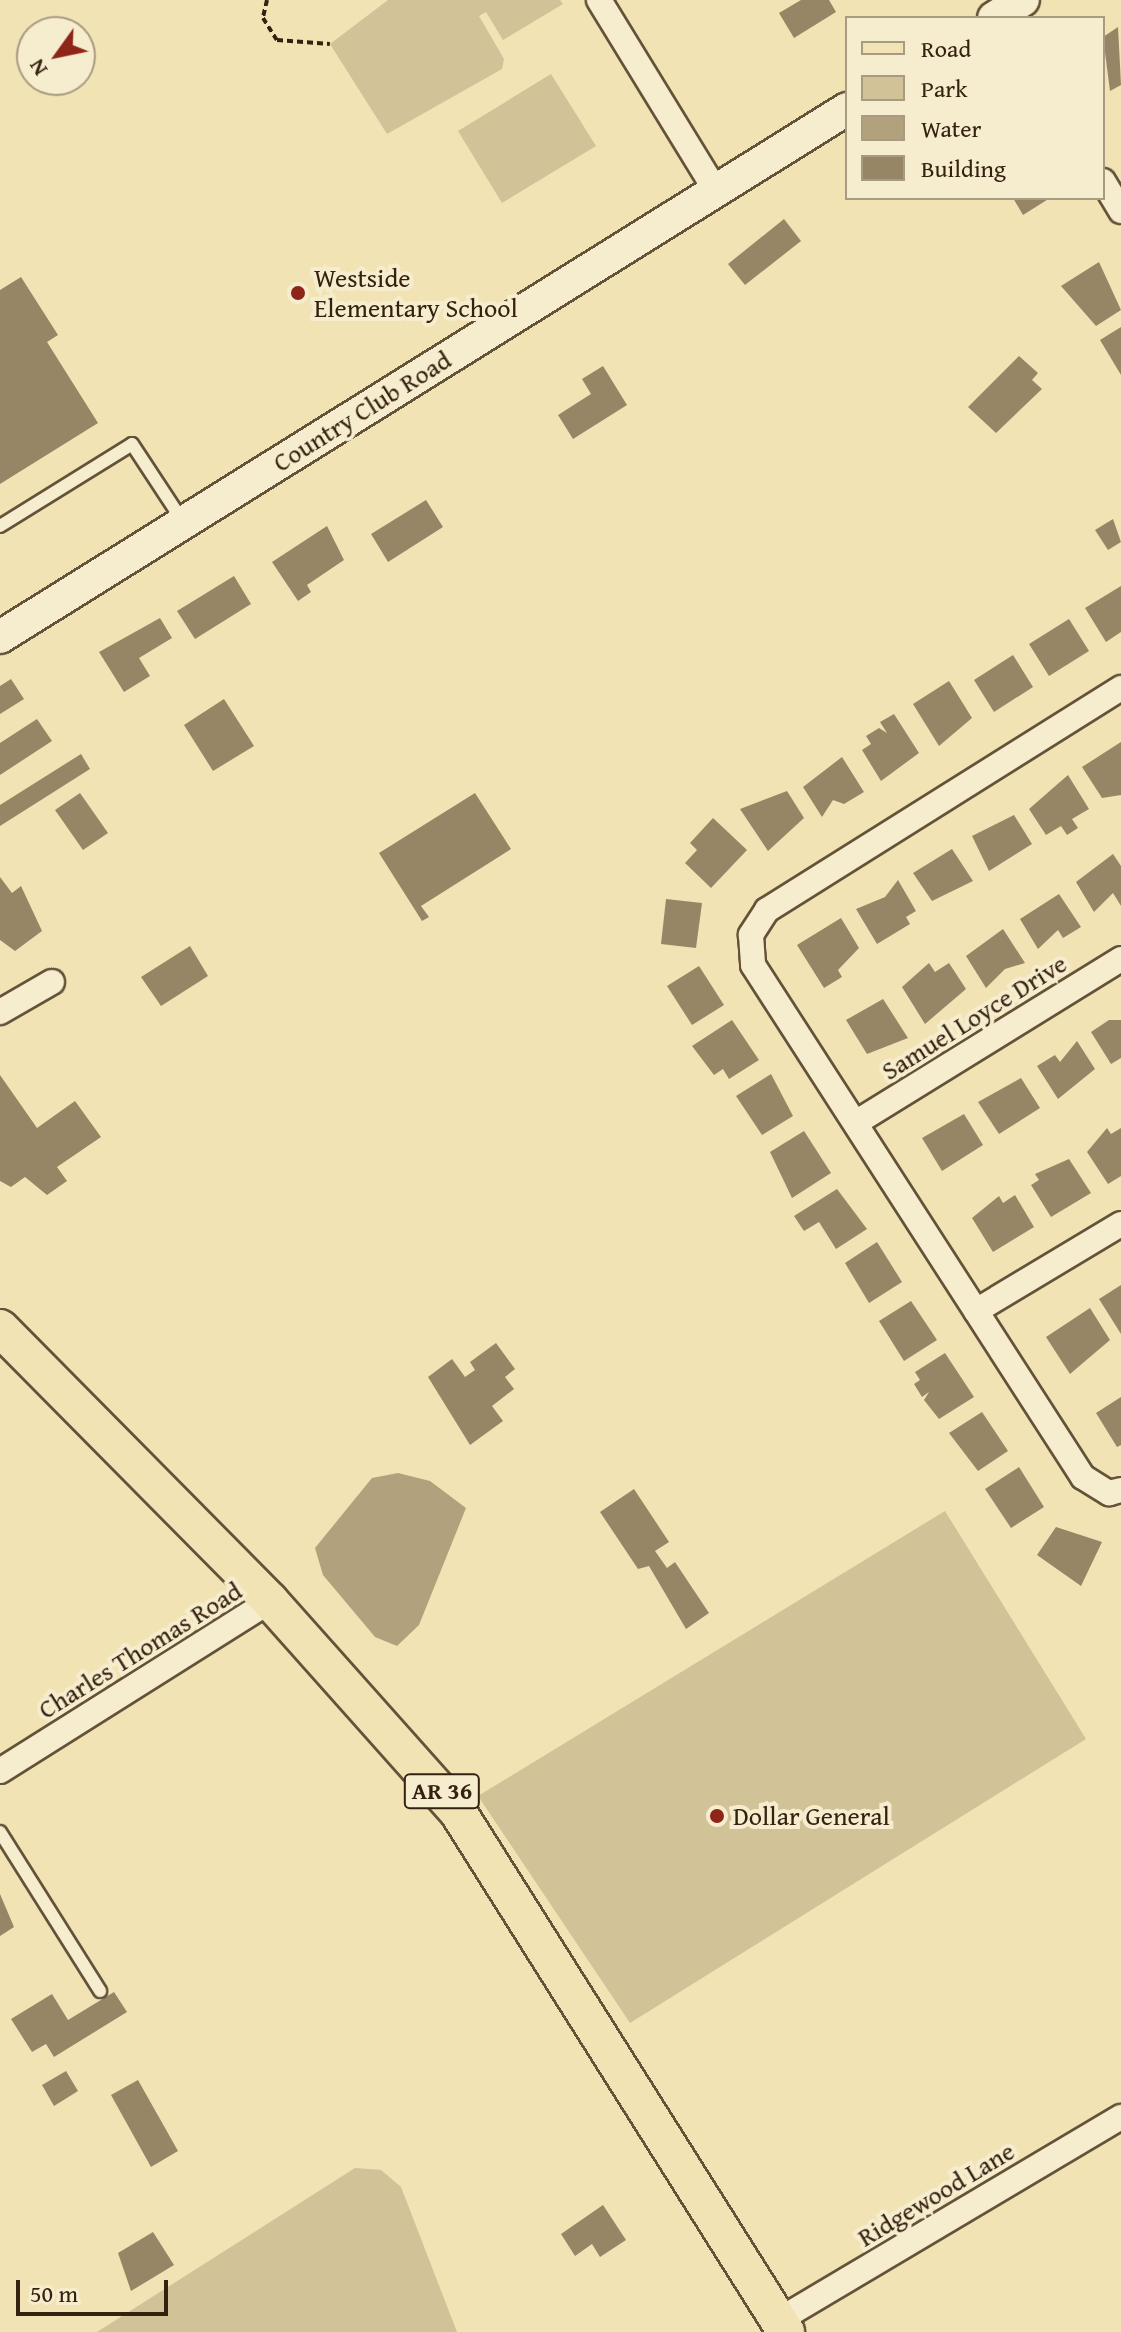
<!DOCTYPE html>
<style>
body{margin:0}
#map{position:relative;width:1121px;height:2332px;overflow:hidden;background:#f1e3b4;font-family:"Gentium Book Plus",serif}
div>[style]{position:absolute}
[style*='--x']{left:calc(var(--x)*1px);top:calc(var(--y)*1px);width:calc(var(--w)*1px);rotate:calc(var(--a)*1deg)}
.green>*{inset:0;background:#d1c298}
.water>*{inset:0;background:#b1a17c}
.building>*{inset:0;background:#978665}
.path>*{height:4px;margin-top:-2px;transform-origin:0;background:repeating-linear-gradient(90deg,#352110 0 6px,transparent 0 10px)}
.roads{filter:drop-shadow(2px 0 #645239) drop-shadow(-2px 0 #645239) drop-shadow(0 2px #645239) drop-shadow(0 -2px #645239)}
.lane>*{height:12px;margin:-6px;padding:0 6px;transform-origin:6px;border-radius:6px;background:#f6edce}
.street>*{height:24px;margin:-12px;padding:0 12px;transform-origin:12px;border-radius:12px;background:#f6edce}
.secondary>*{height:32px;margin:-16px;padding:0 16px;transform-origin:16px;border-radius:16px;background:#f6edce}
.primary>*{height:36px;margin:-18px;padding:0 18px;transform-origin:18px;border-radius:18px;background:#f1e3b4}
.dots>*{width:22px;height:22px;translate:-50% -50%;box-sizing:border-box;border:4px solid #f6edce;border-radius:50%}
span{translate:-50% -50%;white-space:nowrap;text-align:center;line-height:1.15;-webkit-text-stroke:8px #f6edce;paint-order:stroke}
.shield-label span{padding:2px 6px;background:#f6edce;border:2px solid;border-radius:6px;-webkit-text-stroke-width:0}
.shield-label{font-size:24px;color:#352110;font-weight:700}
.poi-label{font-size:26px;color:#352110}
.left{translate:0 -50%;text-align:left}
.street-label{font-size:26px;color:#352110}
.legend{position:absolute;left:845px;top:16px;width:260px;height:184px;box-sizing:border-box;background:#f6edce;border:2px solid #a99b82;margin:0;padding:10px 14px;list-style:none;font-size:24px;color:#352110}
.legend li{display:flex;align-items:center;gap:16px;height:40px}
.legend b{width:40px;border:2px solid #a99b82}
.north{position:absolute;left:16px;top:16px;width:80px;height:80px;box-sizing:border-box;background:#f6edce;border:2px solid #a99b82;border-radius:50%;rotate:237deg;font-size:22px;font-weight:700;line-height:32px;text-align:center;color:#352110}
.north::after{content:'';display:block;margin:auto;width:28px;height:36px;background:#8f2418;clip-path:polygon(50% 0,100% 100%,50% 72%,0 100%)}
.scale{position:absolute;left:16px;top:2280px;width:152px;height:36px;box-sizing:border-box;border:4px solid #352110;border-top:0;padding-left:10px;font-size:24px;line-height:28px;white-space:nowrap;color:#352110;-webkit-text-stroke:6px #f6edce;paint-order:stroke}
</style>
<div id="map">
<div class="green">
<div style="clip-path:polygon(388px 0,560px 0,563px 4px,503px 40px,486px 12px,479px 16px,504px 59px,502px 69px,387px 134px,330px 44px)"></div>
<div style="clip-path:polygon(551px 74px,596px 146px,502px 203px,458px 131px)"></div>
<div style="clip-path:polygon(945px 1511px,1086px 1739px,630px 2023px,478px 1796px)"></div>
<div style="clip-path:polygon(355px 2168px,381px 2170px,401px 2187px,457px 2332px,97px 2332px)"></div>
</div>
<div class="water">
<div style="clip-path:polygon(398px 1473px,430px 1481px,466px 1508px,419px 1625px,397px 1646px,375px 1637px,323px 1575px,315px 1548px,372px 1478px)"></div>
</div>
<div class="building">
<div style="clip-path:polygon(801px 0,829px 0,836px 12px,794px 38px,779px 13px)"></div>
<div style="clip-path:polygon(1118px 27px,1121px 85px,1110px 91px,1103px 37px)"></div>
<div style="clip-path:polygon(1013px 198px,1050px 198px,1023px 215px)"></div>
<div style="clip-path:polygon(784px 219px,801px 241px,745px 285px,728px 264px)"></div>
<div style="clip-path:polygon(1099px 262px,1121px 310px,1096px 326px,1061px 286px)"></div>
<div style="clip-path:polygon(21px 277px,58px 335px,47px 342px,98px 423px,0 484px,0 290px)"></div>
<div style="clip-path:polygon(1121px 327px,1121px 375px,1100px 340px)"></div>
<div style="clip-path:polygon(1019px 356px,1038px 373px,1032px 380px,1042px 389px,996px 433px,968px 407px)"></div>
<div style="clip-path:polygon(603px 366px,627px 405px,573px 439px,558px 415px,591px 394px,582px 379px)"></div>
<div style="clip-path:polygon(426px 500px,443px 527px,388px 562px,371px 534px)"></div>
<div style="clip-path:polygon(1113px 519px,1121px 542px,1108px 550px,1095px 530px)"></div>
<div style="clip-path:polygon(327px 526px,344px 560px,307px 585px,311px 592px,298px 601px,272px 562px)"></div>
<div style="clip-path:polygon(234px 576px,251px 604px,195px 639px,177px 611px)"></div>
<div style="clip-path:polygon(1121px 586px,1121px 632px,1106px 642px,1085px 608px)"></div>
<div style="clip-path:polygon(160px 618px,172px 638px,139px 658px,150px 676px,124px 692px,99px 652px)"></div>
<div style="clip-path:polygon(1069px 619px,1089px 651px,1049px 676px,1029px 644px)"></div>
<div style="clip-path:polygon(1013px 655px,1033px 687px,994px 712px,974px 680px)"></div>
<div style="clip-path:polygon(11px 679px,24px 699px,0 714px,0 686px)"></div>
<div style="clip-path:polygon(949px 681px,972px 718px,939px 746px,913px 704px)"></div>
<div style="clip-path:polygon(224px 699px,254px 746px,213px 771px,184px 725px)"></div>
<div style="clip-path:polygon(894px 714px,919px 753px,881px 781px,862px 750px,871px 744px,866px 736px,879px 728px,887px 733px,880px 722px)"></div>
<div style="clip-path:polygon(37px 719px,52px 741px,0 775px,0 743px)"></div>
<div style="clip-path:polygon(1121px 742px,1121px 795px,1102px 798px,1082px 767px)"></div>
<div style="clip-path:polygon(81px 754px,90px 769px,0 826px,0 805px)"></div>
<div style="clip-path:polygon(842px 757px,864px 792px,844px 804px,833px 800px,822px 817px,803px 787px)"></div>
<div style="clip-path:polygon(1068px 775px,1089px 809px,1072px 819px,1078px 828px,1067px 835px,1061px 826px,1046px 835px,1029px 809px)"></div>
<div style="clip-path:polygon(787px 791px,804px 818px,768px 851px,740px 809px)"></div>
<div style="clip-path:polygon(80px 793px,108px 833px,83px 850px,55px 810px)"></div>
<div style="clip-path:polygon(475px 793px,511px 849px,421px 906px,429px 917px,422px 921px,379px 853px)"></div>
<div style="clip-path:polygon(1014px 815px,1032px 844px,989px 871px,972px 836px)"></div>
<div style="clip-path:polygon(713px 818px,747px 850px,711px 888px,685px 863px,697px 850px,690px 843px)"></div>
<div style="clip-path:polygon(952px 849px,973px 881px,932px 901px,913px 873px)"></div>
<div style="clip-path:polygon(1113px 854px,1121px 866px,1121px 906px,1113px 893px,1094px 912px,1076px 882px)"></div>
<div style="clip-path:polygon(0 877px,12px 893px,21px 886px,42px 931px,15px 951px,0 940px)"></div>
<div style="clip-path:polygon(898px 880px,916px 911px,906px 917px,910px 924px,877px 944px,856px 909px,885px 897px)"></div>
<div style="clip-path:polygon(1059px 894px,1081px 927px,1063px 938px,1058px 930px,1038px 949px,1020px 919px)"></div>
<div style="clip-path:polygon(666px 899px,702px 903px,696px 948px,661px 944px)"></div>
<div style="clip-path:polygon(841px 918px,859px 948px,838px 970px,842px 977px,824px 988px,797px 945px)"></div>
<div style="clip-path:polygon(1003px 929px,1025px 963px,1005px 969px,986px 988px,966px 956px)"></div>
<div style="clip-path:polygon(190px 946px,208px 976px,161px 1006px,141px 977px)"></div>
<div style="clip-path:polygon(929px 963px,935px 972px,949px 963px,966px 989px,925px 1024px,902px 987px)"></div>
<div style="clip-path:polygon(699px 966px,724px 1005px,692px 1025px,667px 986px)"></div>
<div style="clip-path:polygon(883px 999px,908px 1038px,867px 1054px,846px 1020px)"></div>
<div style="clip-path:polygon(732px 1020px,759px 1060px,729px 1079px,723px 1069px,714px 1075px,692px 1046px)"></div>
<div style="clip-path:polygon(1109px 1020px,1121px 1020px,1121px 1058px,1111px 1064px,1091px 1032px)"></div>
<div style="clip-path:polygon(1077px 1041px,1095px 1069px,1058px 1099px,1037px 1066px,1055px 1055px,1060px 1062px)"></div>
<div style="clip-path:polygon(771px 1074px,793px 1116px,762px 1135px,736px 1096px)"></div>
<div style="clip-path:polygon(0 1075px,37px 1128px,75px 1101px,101px 1137px,57px 1167px,67px 1181px,47px 1195px,25px 1177px,11px 1187px,0 1181px)"></div>
<div style="clip-path:polygon(1021px 1078px,1040px 1108px,999px 1134px,978px 1102px)"></div>
<div style="clip-path:polygon(964px 1114px,983px 1145px,942px 1171px,922px 1138px)"></div>
<div style="clip-path:polygon(1107px 1128px,1111px 1134px,1121px 1128px,1121px 1176px,1108px 1184px,1087px 1152px)"></div>
<div style="clip-path:polygon(804px 1131px,831px 1173px,792px 1198px,770px 1152px)"></div>
<div style="clip-path:polygon(1069px 1159px,1091px 1193px,1051px 1217px,1031px 1185px,1039px 1180px,1035px 1174px)"></div>
<div style="clip-path:polygon(837px 1189px,867px 1229px,836px 1249px,819px 1222px,804px 1231px,794px 1216px)"></div>
<div style="clip-path:polygon(1015px 1195px,1034px 1227px,993px 1252px,972px 1218px,999px 1196px,1003px 1203px)"></div>
<div style="clip-path:polygon(877px 1242px,902px 1282px,869px 1303px,845px 1263px)"></div>
<div style="clip-path:polygon(1121px 1285px,1121px 1334px,1099px 1299px)"></div>
<div style="clip-path:polygon(911px 1301px,937px 1340px,904px 1361px,879px 1321px)"></div>
<div style="clip-path:polygon(1090px 1308px,1110px 1340px,1070px 1374px,1046px 1337px)"></div>
<div style="clip-path:polygon(496px 1343px,515px 1369px,505px 1377px,514px 1389px,492px 1406px,503px 1421px,470px 1445px,428px 1377px,452px 1359px,465px 1377px,475px 1370px,470px 1362px)"></div>
<div style="clip-path:polygon(945px 1353px,974px 1397px,939px 1419px,924px 1400px,929px 1392px,922px 1397px,914px 1384px,920px 1380px,915px 1372px)"></div>
<div style="clip-path:polygon(1121px 1397px,1121px 1445px,1117px 1447px,1096px 1413px)"></div>
<div style="clip-path:polygon(982px 1412px,1008px 1451px,978px 1471px,949px 1433px)"></div>
<div style="clip-path:polygon(1019px 1467px,1044px 1507px,1011px 1528px,985px 1489px)"></div>
<div style="clip-path:polygon(634px 1489px,669px 1542px,655px 1551px,667px 1568px,675px 1562px,709px 1613px,686px 1629px,649px 1566px,638px 1569px,600px 1512px)"></div>
<div style="clip-path:polygon(1056px 1527px,1102px 1542px,1081px 1586px,1037px 1555px)"></div>
<div style="clip-path:polygon(0 1894px,14px 1927px,0 1936px)"></div>
<div style="clip-path:polygon(114px 1992px,127px 2012px,54px 2057px,46px 2044px,32px 2052px,11px 2019px,52px 1994px,68px 2020px)"></div>
<div style="clip-path:polygon(66px 2071px,78px 2091px,54px 2106px,42px 2085px)"></div>
<div style="clip-path:polygon(138px 2080px,178px 2151px,151px 2167px,111px 2095px)"></div>
<div style="clip-path:polygon(603px 2205px,626px 2240px,600px 2257px,592px 2244px,575px 2256px,561px 2234px)"></div>
<div style="clip-path:polygon(153px 2232px,174px 2265px,131px 2291px,118px 2253px)"></div>
</div>
<div class="path">
<div style="--x:267;--y:0;--w:18;--a:103"></div>
<div style="--x:263;--y:18;--w:26;--a:58"></div>
<div style="--x:277;--y:40;--w:53;--a:4.3"></div>
</div>
<div class="roads">
<div class="lane">
<div style="--x:0;--y:526;--w:155;--a:-31.8"></div>
<div style="--x:132;--y:444;--w:91;--a:56.7"></div>
<div style="--x:0;--y:1832;--w:188;--a:57.8"></div>
</div>
<div class="street">
<div style="--x:599;--y:0;--w:224;--a:58.5"></div>
<div style="--x:1103;--y:181;--w:35;--a:59"></div>
<div style="--x:1121;--y:688;--w:418;--a:147.9"></div>
<div style="--x:767;--y:910;--w:30;--a:123"></div>
<div style="--x:751;--y:935;--w:30;--a:86"></div>
<div style="--x:753;--y:965;--w:609;--a:57.2"></div>
<div style="--x:1083;--y:1477;--w:31;--a:32"></div>
<div style="--x:1109;--y:1493;--w:12;--a:-14"></div>
<div style="--x:0;--y:1012;--w:60;--a:-30"></div>
<div style="--x:857;--y:1122;--w:310;--a:-31.7"></div>
<div style="--x:976;--y:1311;--w:169;--a:-31"></div>
<div style="--x:0;--y:1771;--w:319;--a:-32.2"></div>
<div style="--x:779;--y:2320;--w:398;--a:-30.7"></div>
</div>
<div class="secondary">
<div style="--x:994;--y:18;--w:34;--a:-32"></div>
<div style="--x:0;--y:637;--w:998;--a:-31.94"></div>
</div>
<div class="primary">
<div style="--x:0;--y:1328;--w:384;--a:45.3"></div>
<div style="--x:270;--y:1601;--w:283;--a:48.3"></div>
<div style="--x:458;--y:1812;--w:615;--a:57.76"></div>
</div>
</div>
<div class="dots">
<div style="left:298px;top:293px;background:#8f2418"></div>
<div style="left:717px;top:1816px;background:#8f2418"></div>
</div>
<div class="shield-label">
<span style="left:442px;top:1791px">AR 36</span>
</div>
<div class="poi-label">
<span class="left" style="left:314px;top:293px">Westside<br>Elementary School</span>
<span class="left" style="left:733px;top:1816px">Dollar General</span>
</div>
<div class="street-label">
<span style="left:362px;top:411px;rotate:-32deg">Country Club Road</span>
<span style="left:974px;top:1017px;rotate:-32deg">Samuel Loyce Drive</span>
<span style="left:140px;top:1650px;rotate:-32deg">Charles Thomas Road</span>
<span style="left:936px;top:2194px;rotate:-31deg">Ridgewood Lane</span>
</div>
<ul class="legend">
<li><b style="height:10px;background:#f1e3b4"></b>Road</li>
<li><b style="height:22px;background:#d1c298"></b>Park</li>
<li><b style="height:22px;background:#b1a17c"></b>Water</li>
<li><b style="height:22px;background:#978665"></b>Building</li>
</ul>
<div class="north">N</div>
<div class="scale">50 m</div>
</div>
